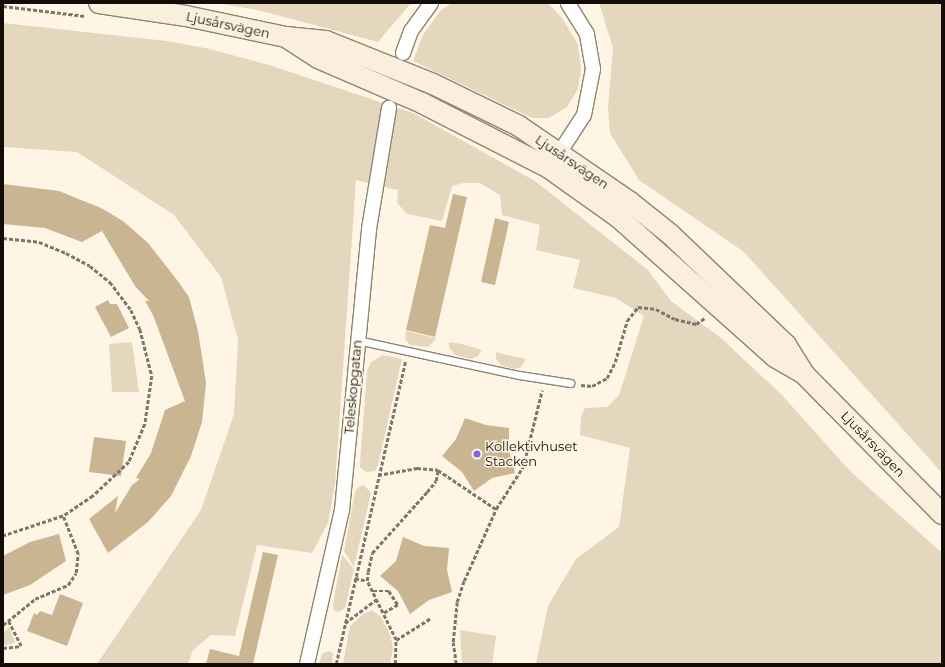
<!DOCTYPE html>
<meta charset="utf-8">
<style>
body{margin:0}
#map{position:relative;width:945px;height:667px;overflow:hidden;background:#fff5e4;font-family:Montserrat,sans-serif}
div>[style]{position:absolute}
[style*='--x']{left:calc(var(--x)*1px);top:calc(var(--y)*1px);width:calc(var(--w)*1px);rotate:calc(var(--a)*1deg)}
.green>*{inset:0;background:#e5d7be}
.building>*{inset:0;background:#c9b592}
.path>*{height:2.5px;margin-top:-1.25px;transform-origin:0;background:repeating-linear-gradient(90deg,#7d766b 0 4px,transparent 0 6px)}
.roads{filter:drop-shadow(1px 0 #8f8471) drop-shadow(-1px 0 #8f8471) drop-shadow(0 1px #8f8471) drop-shadow(0 -1px #8f8471)}
.lane>*{height:7px;margin:-3.5px;padding:0 3.5px;transform-origin:3.5px;border-radius:3.5px;background:#fff}
.street>*{height:14px;margin:-7px;padding:0 7px;transform-origin:7px;border-radius:7px;background:#fff}
.secondary>*{height:20px;margin:-10px;padding:0 10px;transform-origin:10px;border-radius:10px;background:#faefdc}
.dots>*{width:11px;height:11px;translate:-50% -50%;box-sizing:border-box;border:2px solid #fff5e4;border-radius:50%}
span{translate:-50% -50%;white-space:nowrap;text-align:center;line-height:1.15;-webkit-text-stroke:3px #fff5e4;paint-order:stroke}
.street-label{font-size:13px;color:#120e07}
.poi-label{font-size:13px;color:#120e07}
.left{translate:0 -50%;text-align:left}
.frame{position:absolute;inset:0;border:4px solid #120e07;pointer-events:none}
</style>
<div id="map">
<div class="green">
<div style="clip-path:polygon(216px 3px,411px 3px,378px 42px,258px 10px)"></div>
<div style="clip-path:polygon(452px 3px,549px 4px,563px 19px,578px 45px,581px 69px,578px 89px,567px 107px,549px 118px,532px 118px,413px 61px,423px 35px,440px 11px)"></div>
<div style="clip-path:polygon(599px 3px,942px 3px,942px 473px,744px 252px,639px 180px,610px 133px,608px 108px,613px 48px)"></div>
<div style="clip-path:polygon(3px 23px,167px 41px,210px 49px,269px 65px,413px 113px,535px 181px,648px 270px,671px 301px,721px 338px,781px 394px,850px 471px,942px 553px,942px 664px,536px 664px,548px 606px,576px 559px,619px 527px,630px 448px,580px 435px,581px 417px,585px 408px,607px 407px,619px 395px,644px 316px,616px 298px,573px 288px,580px 260px,536px 250px,540px 225px,502px 215px,500px 195px,480px 183px,464px 183px,452px 186px,442px 221px,407px 214px,397px 203px,398px 190px,356px 180px,335px 484px,328px 523px,312px 553px,257px 545px,235px 636px,211px 635px,193px 650px,188px 664px,97px 664px,201px 510px,234px 414px,238px 340px,221px 277px,174px 215px,77px 152px,3px 147px)"></div>
<div style="clip-path:polygon(406px 331px,436px 338px,436px 339px,428px 347px,410px 345px,405px 339px)"></div>
<div style="clip-path:polygon(132px 342px,139px 392px,112px 392px,109px 344px)"></div>
<div style="clip-path:polygon(449px 342px,462px 344px,482px 350px,478px 356px,471px 359px,455px 355px,449px 347px)"></div>
<div style="clip-path:polygon(496px 352px,507px 355px,526px 359px,521px 367px,515px 369px,502px 366px,496px 359px)"></div>
<div style="clip-path:polygon(383px 355px,402px 359px,378px 465px,375px 471px,366px 472px,360px 467px,360px 463px,367px 371px,371px 362px)"></div>
<div style="clip-path:polygon(364px 485px,371px 493px,354px 567px,344px 551px,355px 492px,358px 487px)"></div>
<div style="clip-path:polygon(342px 555px,354px 569px,345px 608px,339px 612px,334px 611px,333px 604px)"></div>
<div style="clip-path:polygon(372px 610px,381px 617px,390px 634px,393px 648px,390px 664px,343px 664px,350px 626px,363px 614px)"></div>
<div style="clip-path:polygon(9px 627px,15px 643px,3px 646px,3px 633px)"></div>
<div style="clip-path:polygon(460px 630px,496px 636px,492px 664px,462px 664px)"></div>
<div style="clip-path:polygon(328px 651px,333px 653px,332px 664px,319px 664px,322px 654px)"></div>
</div>
<div class="building">
<div style="clip-path:polygon(3px 184px,59px 191px,101px 208px,123px 221px,148px 243px,177px 280px,189px 297px,198px 331px,206px 383px,202px 422px,191px 456px,171px 496px,148px 522px,108px 553px,89px 519px,118px 496px,115px 513px,132px 485px,140px 479px,136px 478px,151px 453px,165px 410px,185px 401px,153px 315px,145px 301px,149px 301px,135px 286px,102px 231px,82px 242px,45px 228px,3px 224px)"></div>
<div style="clip-path:polygon(453px 194px,467px 197px,435px 337px,406px 330px,430px 225px,445px 228px)"></div>
<div style="clip-path:polygon(495px 218px,509px 222px,495px 285px,481px 282px)"></div>
<div style="clip-path:polygon(108px 300px,110px 304px,117px 304px,129px 328px,111px 337px,95px 307px)"></div>
<div style="clip-path:polygon(465px 418px,486px 425px,509px 428px,509px 451px,515px 473px,492px 478px,474px 491px,462px 472px,442px 456px,456px 439px)"></div>
<div style="clip-path:polygon(94px 437px,126px 441px,121px 476px,89px 472px)"></div>
<div style="clip-path:polygon(59px 534px,66px 561px,30px 585px,3px 595px,3px 556px,30px 542px)"></div>
<div style="clip-path:polygon(403px 537px,424px 546px,449px 548px,447px 570px,452px 592px,429px 600px,410px 614px,398px 591px,380px 576px,396px 561px)"></div>
<div style="clip-path:polygon(263px 552px,278px 555px,253px 664px,206px 664px,210px 649px,239px 656px)"></div>
<div style="clip-path:polygon(60px 594px,83px 603px,67px 646px,27px 631px,34px 613px,37px 615px,40px 611px,52px 615px)"></div>
</div>
<div class="path">
<div style="--x:3;--y:6;--w:83;--a:7"></div>
<div style="--x:3;--y:238;--w:36;--a:6"></div>
<div style="--x:39;--y:242;--w:29;--a:22"></div>
<div style="--x:66;--y:253;--w:27;--a:28"></div>
<div style="--x:90;--y:266;--w:26;--a:39"></div>
<div style="--x:110;--y:282;--w:35;--a:53"></div>
<div style="--x:131;--y:310;--w:21;--a:65"></div>
<div style="--x:140;--y:329;--w:49;--a:75.7"></div>
<div style="--x:152;--y:376;--w:49;--a:98.3"></div>
<div style="--x:145;--y:424;--w:41;--a:112.8"></div>
<div style="--x:129;--y:462;--w:50;--a:136.6"></div>
<div style="--x:93;--y:496;--w:36;--a:146"></div>
<div style="--x:63;--y:516;--w:63;--a:161.6"></div>
<div style="--x:581;--y:385;--w:11;--a:5"></div>
<div style="--x:592;--y:386;--w:17;--a:-28"></div>
<div style="--x:607;--y:378;--w:18;--a:-63"></div>
<div style="--x:615;--y:362;--w:43;--a:-73.7"></div>
<div style="--x:627;--y:321;--w:18;--a:-52"></div>
<div style="--x:638;--y:307;--w:18;--a:6"></div>
<div style="--x:656;--y:309;--w:21;--a:28"></div>
<div style="--x:675;--y:319;--w:22;--a:13"></div>
<div style="--x:696;--y:324;--w:11;--a:-34"></div>
<div style="--x:378;--y:475;--w:40;--a:-10"></div>
<div style="--x:417;--y:468;--w:21;--a:5"></div>
<div style="--x:438;--y:470;--w:70;--a:33.9"></div>
<div style="--x:355;--y:578;--w:12;--a:14"></div>
<div style="--x:373;--y:591;--w:16;--a:0"></div>
<div style="--x:389;--y:591;--w:17;--a:57"></div>
<div style="--x:398;--y:605;--w:16;--a:150"></div>
<div style="--x:345;--y:623;--w:40;--a:-37"></div>
<div style="--x:3;--y:625;--w:41;--a:-39.1"></div>
<div style="--x:35;--y:599;--w:36;--a:-23"></div>
<div style="--x:68;--y:585;--w:14;--a:-56"></div>
<div style="--x:76;--y:573;--w:19;--a:-84"></div>
<div style="--x:78;--y:554;--w:41;--a:-111.5"></div>
<div style="--x:396;--y:640;--w:41;--a:-32.2"></div>
<div style="--x:3;--y:648;--w:18;--a:-6"></div>
<div style="--x:21;--y:646;--w:29;--a:-117"></div>
<div style="--x:336;--y:664;--w:310;--a:-77.1"></div>
<div style="--x:395;--y:664;--w:24;--a:-88"></div>
<div style="--x:396;--y:640;--w:66;--a:-116.2"></div>
<div style="--x:367;--y:581;--w:9;--a:-84"></div>
<div style="--x:368;--y:572;--w:19;--a:-78"></div>
<div style="--x:372;--y:553;--w:82;--a:-48"></div>
<div style="--x:427;--y:492;--w:14;--a:-51"></div>
<div style="--x:436;--y:481;--w:11;--a:-80"></div>
<div style="--x:456;--y:664;--w:22;--a:-98"></div>
<div style="--x:453;--y:642;--w:40;--a:-84.3"></div>
<div style="--x:457;--y:602;--w:22;--a:-72"></div>
<div style="--x:464;--y:581;--w:79;--a:-66"></div>
<div style="--x:496;--y:509;--w:50;--a:-57.3"></div>
<div style="--x:523;--y:467;--w:79;--a:-76.1"></div>
</div>
<div class="roads">
<div class="lane">
<div style="--x:357;--y:340;--w:166;--a:12.2"></div>
<div style="--x:519;--y:375;--w:52;--a:8.9"></div>
</div>
<div class="street">
<div style="--x:403;--y:53;--w:23;--a:-70"></div>
<div style="--x:411;--y:31;--w:34;--a:-54"></div>
<div style="--x:554;--y:161;--w:55;--a:-56.9"></div>
<div style="--x:584;--y:115;--w:47;--a:-78.9"></div>
<div style="--x:593;--y:69;--w:36;--a:-100"></div>
<div style="--x:587;--y:34;--w:36;--a:-122"></div>
<div style="--x:307;--y:664;--w:158;--a:-77.2"></div>
<div style="--x:342;--y:510;--w:282;--a:-84.5"></div>
<div style="--x:369;--y:229;--w:123;--a:-80.6"></div>
</div>
<div class="secondary">
<div style="--x:99;--y:3;--w:88;--a:8.5"></div>
<div style="--x:186;--y:16;--w:102;--a:11.9"></div>
<div style="--x:286;--y:37;--w:40;--a:5.7"></div>
<div style="--x:326;--y:41;--w:115;--a:21.9"></div>
<div style="--x:433;--y:84;--w:96;--a:26"></div>
<div style="--x:519;--y:126;--w:135;--a:34.4"></div>
<div style="--x:630;--y:202;--w:51;--a:38.7"></div>
<div style="--x:670;--y:234;--w:161;--a:43.7"></div>
<div style="--x:786;--y:345;--w:34;--a:58"></div>
<div style="--x:804;--y:374;--w:197;--a:45.4"></div>
<div style="--x:289;--y:39;--w:35;--a:33"></div>
<div style="--x:318;--y:58;--w:113;--a:23.4"></div>
<div style="--x:422;--y:103;--w:143;--a:27.1"></div>
<div style="--x:549;--y:168;--w:85;--a:35.4"></div>
<div style="--x:618;--y:217;--w:210;--a:41.7"></div>
<div style="--x:775;--y:357;--w:30;--a:30"></div>
</div>
</div>
<div class="dots">
<div style="left:477px;top:454px;background:#8264df"></div>
</div>
<div class="street-label">
<span style="left:228px;top:25px;rotate:12deg">Ljusårsvägen</span>
<span style="left:572px;top:162px;rotate:34deg">Ljusårsvägen</span>
<span style="left:353px;top:387px;rotate:-85deg">Teleskopgatan</span>
<span style="left:873px;top:444px;rotate:46deg">Ljusårsvägen</span>
</div>
<div class="poi-label">
<span class="left" style="left:485px;top:454px">Kollektivhuset<br>Stacken</span>
</div>
<div class="frame"></div>
</div>
